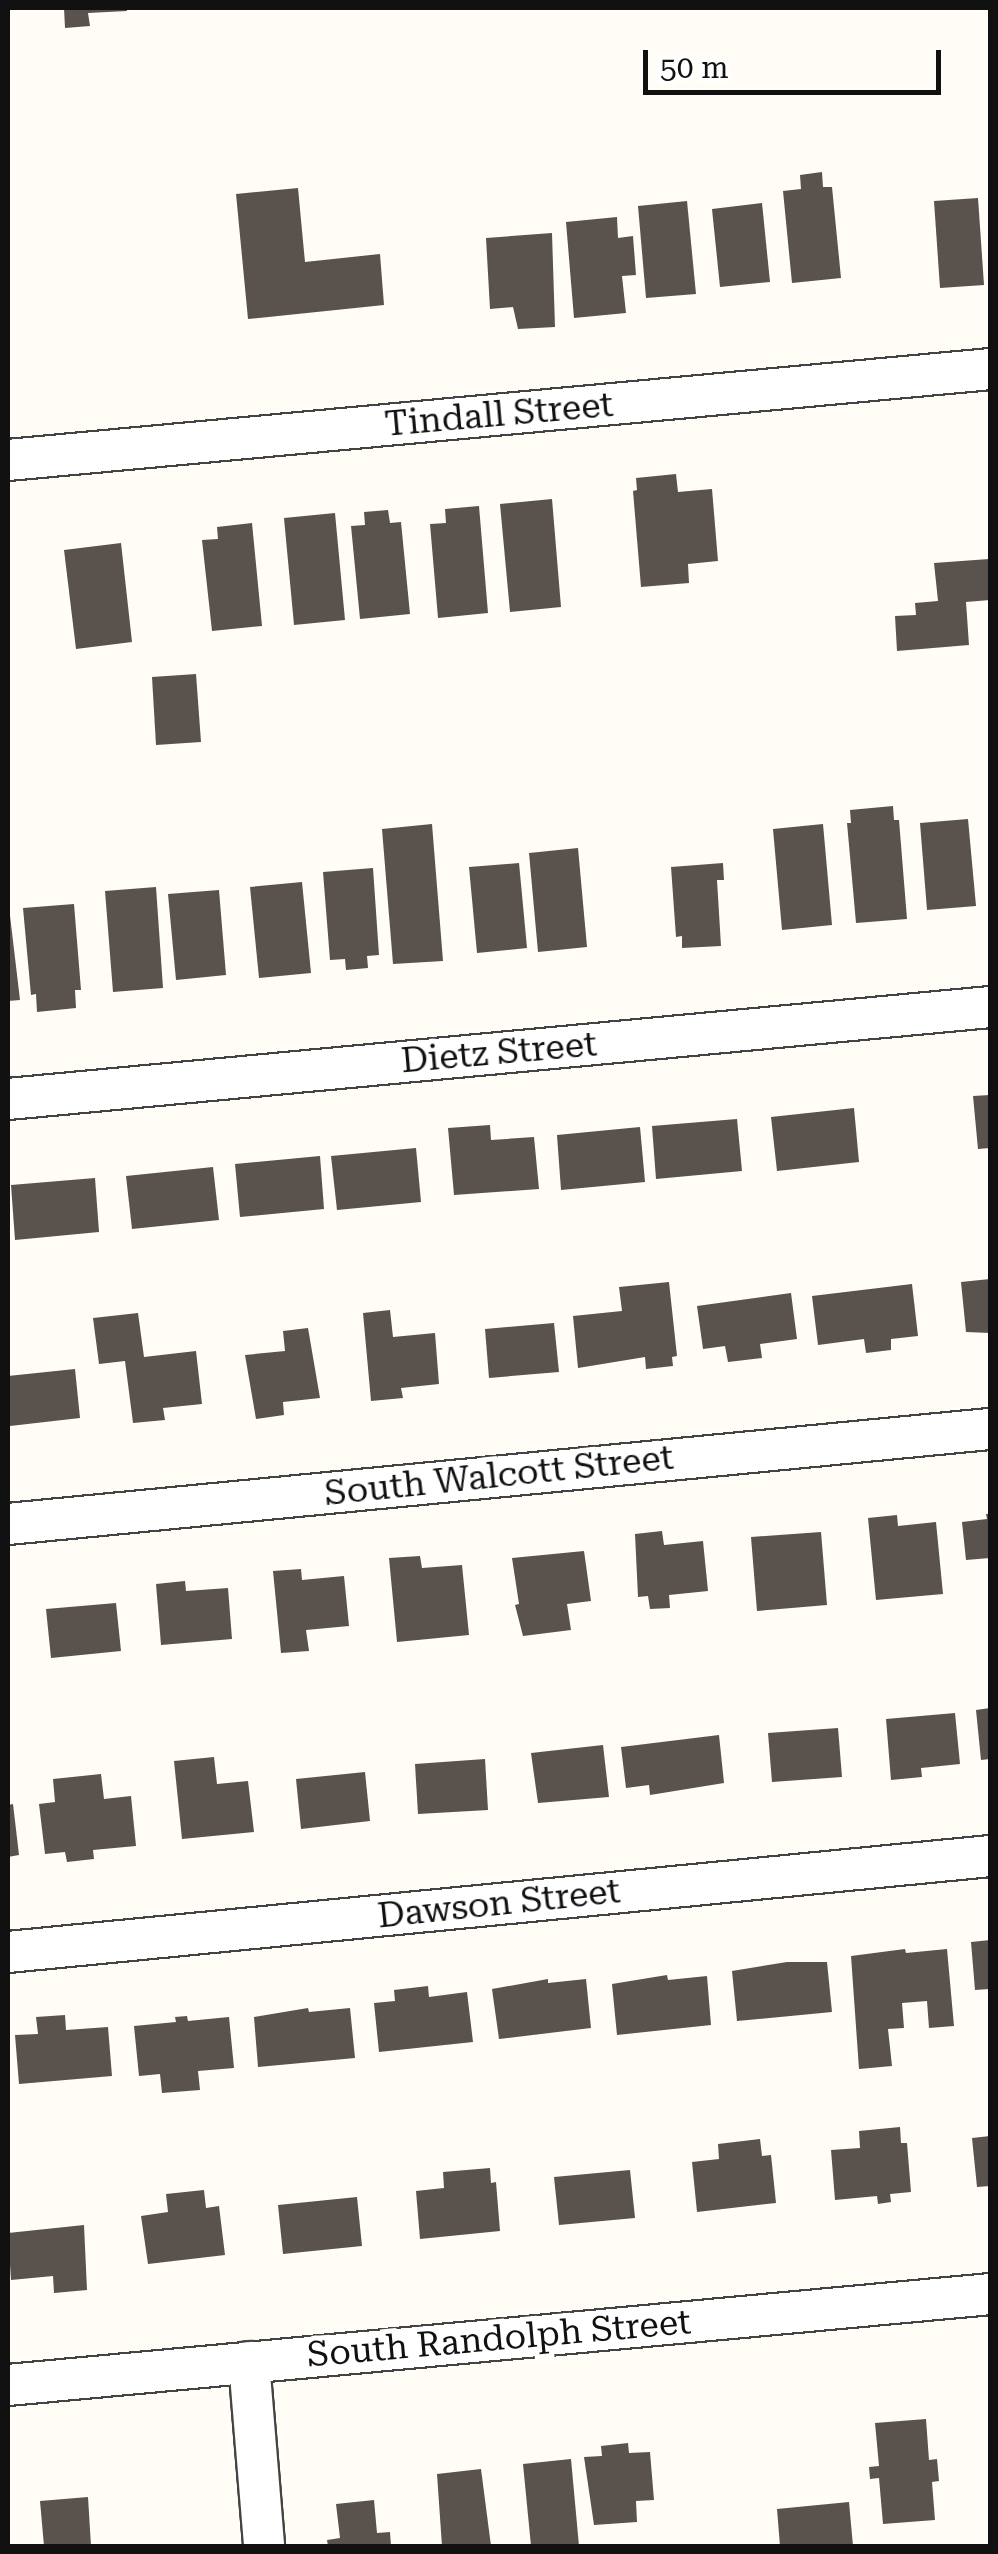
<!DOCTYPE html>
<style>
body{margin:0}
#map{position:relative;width:998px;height:2554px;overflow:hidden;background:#fffdf5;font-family:"Roboto Serif",serif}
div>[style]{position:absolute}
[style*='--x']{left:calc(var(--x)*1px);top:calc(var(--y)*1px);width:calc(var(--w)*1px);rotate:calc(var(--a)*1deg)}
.building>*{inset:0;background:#5a524d}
.roads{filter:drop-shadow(2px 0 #444) drop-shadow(-2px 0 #444) drop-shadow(0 2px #444) drop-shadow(0 -2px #444)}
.minor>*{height:40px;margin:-20px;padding:0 20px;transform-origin:20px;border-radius:20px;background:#fff}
span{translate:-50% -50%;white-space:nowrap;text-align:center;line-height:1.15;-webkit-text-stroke:10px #fff;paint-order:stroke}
.street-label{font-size:35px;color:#111}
.frame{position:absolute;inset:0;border:10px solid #111;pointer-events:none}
.scale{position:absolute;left:643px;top:50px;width:298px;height:45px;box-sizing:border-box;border:5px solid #111;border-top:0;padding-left:12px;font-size:30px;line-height:35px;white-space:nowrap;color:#111;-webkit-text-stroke:8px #fff;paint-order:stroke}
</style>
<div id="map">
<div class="building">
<div style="clip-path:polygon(64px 8px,127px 8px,127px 11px,88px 13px,90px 26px,65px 28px)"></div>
<div style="clip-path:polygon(822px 172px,823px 187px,832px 187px,841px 278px,792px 283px,783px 191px,801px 189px,800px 175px)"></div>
<div style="clip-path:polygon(298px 188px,305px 262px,380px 254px,384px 305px,248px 319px,236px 194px)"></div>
<div style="clip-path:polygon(978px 198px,984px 285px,940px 288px,934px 201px)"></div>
<div style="clip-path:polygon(687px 201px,696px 294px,646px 298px,638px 206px)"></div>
<div style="clip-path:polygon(762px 203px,770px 282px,720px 287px,712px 209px)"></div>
<div style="clip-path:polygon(617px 217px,618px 238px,633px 236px,636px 275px,622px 276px,626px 313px,574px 318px,566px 222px)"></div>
<div style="clip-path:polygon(552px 233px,555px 327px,518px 329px,513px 307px,490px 309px,486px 238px)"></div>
<div style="clip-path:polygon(676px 474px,678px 492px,712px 489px,718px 561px,688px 564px,689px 583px,641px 587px,633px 491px,637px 490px,636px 478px)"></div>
<div style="clip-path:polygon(552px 499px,561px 607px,510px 612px,500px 504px)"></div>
<div style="clip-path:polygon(479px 506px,488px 613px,438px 618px,430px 524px,446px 523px,445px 509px)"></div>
<div style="clip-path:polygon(388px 510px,390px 523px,401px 522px,410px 614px,360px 619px,351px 526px,365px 525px,364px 512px)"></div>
<div style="clip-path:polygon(335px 513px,345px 620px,294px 625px,284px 518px)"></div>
<div style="clip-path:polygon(252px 523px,262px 626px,212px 631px,202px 540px,218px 539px,217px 527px)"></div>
<div style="clip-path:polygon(121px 543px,132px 642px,76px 649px,64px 550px)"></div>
<div style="clip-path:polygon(989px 559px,990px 600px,966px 602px,969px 645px,897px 651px,895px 616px,916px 615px,915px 603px,938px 601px,934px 563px)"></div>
<div style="clip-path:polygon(196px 674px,201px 742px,156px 745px,152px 677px)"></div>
<div style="clip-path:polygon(893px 806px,894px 820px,899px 820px,907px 919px,856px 923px,847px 823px,851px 823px,850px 810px)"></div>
<div style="clip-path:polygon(968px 819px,976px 906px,927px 910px,920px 823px)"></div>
<div style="clip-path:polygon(432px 824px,443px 961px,393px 964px,382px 829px)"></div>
<div style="clip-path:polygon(823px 824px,832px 925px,782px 930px,773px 829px)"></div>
<div style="clip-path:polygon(578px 848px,587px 947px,538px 952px,529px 853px)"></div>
<div style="clip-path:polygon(519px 863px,527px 948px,477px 953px,469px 867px)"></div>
<div style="clip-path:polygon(723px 863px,724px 880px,717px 880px,721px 946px,682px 948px,682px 936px,676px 937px,671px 867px)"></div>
<div style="clip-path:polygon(373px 868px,379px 955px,367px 956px,368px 968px,346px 970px,345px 959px,330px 960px,323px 872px)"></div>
<div style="clip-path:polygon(302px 882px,311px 973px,259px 978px,250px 887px)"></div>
<div style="clip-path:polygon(156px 887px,163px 988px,113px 992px,105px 891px)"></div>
<div style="clip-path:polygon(219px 890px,226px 975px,176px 980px,168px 894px)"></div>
<div style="clip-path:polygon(8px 899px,20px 1000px,8px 1001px)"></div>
<div style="clip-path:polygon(74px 904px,81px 990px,75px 990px,76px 1008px,37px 1012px,36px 994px,31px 995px,23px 908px)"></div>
<div style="clip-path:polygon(990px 1095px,990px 1148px,978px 1149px,973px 1096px)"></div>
<div style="clip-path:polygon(854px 1108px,859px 1162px,777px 1171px,771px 1117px)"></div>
<div style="clip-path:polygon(737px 1119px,742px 1171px,656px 1179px,652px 1126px)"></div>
<div style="clip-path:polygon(490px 1125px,491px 1140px,534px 1137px,539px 1189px,454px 1195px,448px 1128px)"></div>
<div style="clip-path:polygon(640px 1127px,645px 1182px,561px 1190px,557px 1135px)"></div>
<div style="clip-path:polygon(416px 1148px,421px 1202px,337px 1210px,331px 1156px)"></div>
<div style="clip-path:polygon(320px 1156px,324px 1209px,240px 1217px,235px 1164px)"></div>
<div style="clip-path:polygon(213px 1167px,219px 1220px,132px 1229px,126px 1176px)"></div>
<div style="clip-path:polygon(95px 1178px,99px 1232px,15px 1240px,11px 1185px)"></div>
<div style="clip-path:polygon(990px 1279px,990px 1333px,966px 1332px,961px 1282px)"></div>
<div style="clip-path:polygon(669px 1282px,677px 1356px,672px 1357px,673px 1366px,646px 1369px,645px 1357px,578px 1368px,573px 1316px,622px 1311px,619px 1287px)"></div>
<div style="clip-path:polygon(912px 1284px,918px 1336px,891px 1339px,891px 1350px,866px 1353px,864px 1339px,818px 1345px,812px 1296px)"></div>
<div style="clip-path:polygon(791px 1293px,797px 1339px,760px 1344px,762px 1358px,728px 1362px,725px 1346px,703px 1349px,697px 1306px)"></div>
<div style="clip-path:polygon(390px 1310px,393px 1337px,435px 1333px,439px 1384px,401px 1388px,403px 1398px,371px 1401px,363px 1313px)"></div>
<div style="clip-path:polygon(138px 1313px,144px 1357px,196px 1351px,202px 1404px,163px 1408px,165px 1420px,133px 1423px,125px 1361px,99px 1364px,93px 1318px)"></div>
<div style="clip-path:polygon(554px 1323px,559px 1372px,489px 1378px,485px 1329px)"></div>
<div style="clip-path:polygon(308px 1328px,320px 1398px,283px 1402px,284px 1415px,256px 1419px,245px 1355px,285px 1351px,283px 1331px)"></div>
<div style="clip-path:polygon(75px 1369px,80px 1418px,10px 1426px,8px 1376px)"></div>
<div style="clip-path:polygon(986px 1514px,990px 1514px,990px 1558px,966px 1560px,962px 1522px,987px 1519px)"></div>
<div style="clip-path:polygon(897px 1515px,898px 1526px,936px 1522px,943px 1594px,876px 1600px,868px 1518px)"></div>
<div style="clip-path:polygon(662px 1531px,664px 1545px,703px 1541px,708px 1591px,669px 1595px,670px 1608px,650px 1609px,648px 1596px,638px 1597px,635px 1534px)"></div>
<div style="clip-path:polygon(821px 1532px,827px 1605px,757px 1611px,751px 1537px)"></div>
<div style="clip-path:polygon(584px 1551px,591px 1601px,567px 1604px,571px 1630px,523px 1636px,515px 1605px,519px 1604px,512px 1558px)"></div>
<div style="clip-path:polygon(420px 1556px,422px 1568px,462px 1565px,469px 1635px,397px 1642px,389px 1558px)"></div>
<div style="clip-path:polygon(301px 1569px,302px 1580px,344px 1576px,349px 1626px,306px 1630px,309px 1651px,281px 1653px,273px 1571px)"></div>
<div style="clip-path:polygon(185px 1581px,186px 1591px,228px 1588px,232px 1639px,161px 1645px,156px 1584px)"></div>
<div style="clip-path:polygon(116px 1603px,121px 1651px,51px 1658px,46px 1609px)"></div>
<div style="clip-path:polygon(990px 1708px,990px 1759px,981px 1760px,976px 1710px)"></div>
<div style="clip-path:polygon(955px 1713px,960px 1764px,921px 1768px,922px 1777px,891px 1780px,886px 1719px)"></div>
<div style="clip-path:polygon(838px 1728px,842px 1777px,772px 1782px,768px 1733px)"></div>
<div style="clip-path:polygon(719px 1735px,724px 1783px,650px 1795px,649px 1785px,626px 1788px,621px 1747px)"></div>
<div style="clip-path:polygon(603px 1745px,609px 1797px,538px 1803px,531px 1753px)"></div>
<div style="clip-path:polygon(214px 1757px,217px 1784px,248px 1781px,254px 1832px,182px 1839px,174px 1761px)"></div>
<div style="clip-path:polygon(485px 1759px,488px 1810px,418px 1814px,415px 1764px)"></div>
<div style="clip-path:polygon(365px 1772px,370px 1821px,301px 1829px,296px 1779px)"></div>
<div style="clip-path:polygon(101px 1774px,104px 1799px,131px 1796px,136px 1846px,93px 1850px,94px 1859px,67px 1862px,65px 1852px,45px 1854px,39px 1804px,55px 1802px,53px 1779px)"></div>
<div style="clip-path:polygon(13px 1804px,19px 1855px,8px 1857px,8px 1805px)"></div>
<div style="clip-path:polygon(990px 1940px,990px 1989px,975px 1990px,971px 1942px)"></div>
<div style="clip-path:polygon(905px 1949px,906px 1953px,947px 1949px,954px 2026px,929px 2028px,927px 2001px,902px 2003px,904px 2028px,888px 2029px,892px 2066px,859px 2069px,851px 1956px)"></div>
<div style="clip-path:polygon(787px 1962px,827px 1962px,832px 2012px,737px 2021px,732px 1971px)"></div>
<div style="clip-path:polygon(667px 1975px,668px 1980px,707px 1976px,711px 2025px,617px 2035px,612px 1984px)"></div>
<div style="clip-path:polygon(548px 1979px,548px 1983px,586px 1979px,591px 2028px,499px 2039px,492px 1989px)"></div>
<div style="clip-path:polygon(428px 1986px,429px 1997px,467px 1992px,473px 2042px,379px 2052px,374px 2003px,395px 2001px,394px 1990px)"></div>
<div style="clip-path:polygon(308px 2008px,309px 2012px,350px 2008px,355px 2058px,258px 2067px,254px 2017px)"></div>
<div style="clip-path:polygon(65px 2015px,66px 2030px,108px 2027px,112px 2076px,19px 2084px,15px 2035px,38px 2034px,36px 2017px)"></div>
<div style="clip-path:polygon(187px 2016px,188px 2021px,229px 2017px,234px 2068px,198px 2071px,200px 2090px,162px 2093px,160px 2074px,139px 2076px,134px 2026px,176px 2022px,175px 2017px)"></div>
<div style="clip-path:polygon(900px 2127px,901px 2143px,907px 2143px,911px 2192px,890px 2194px,891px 2202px,878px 2204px,877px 2196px,835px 2200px,831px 2150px,860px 2148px,859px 2131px)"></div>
<div style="clip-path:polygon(990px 2136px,990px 2186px,977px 2187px,972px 2138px)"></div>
<div style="clip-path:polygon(760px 2139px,762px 2156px,771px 2155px,776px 2203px,697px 2212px,692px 2162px,719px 2159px,718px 2144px)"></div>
<div style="clip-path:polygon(490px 2168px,491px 2183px,496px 2182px,500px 2231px,420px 2239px,416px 2191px,444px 2188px,443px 2172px)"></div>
<div style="clip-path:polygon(630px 2170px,635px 2218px,559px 2225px,554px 2177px)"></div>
<div style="clip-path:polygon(204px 2190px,206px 2208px,219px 2206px,225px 2255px,148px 2264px,141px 2216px,168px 2212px,166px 2194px)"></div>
<div style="clip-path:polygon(357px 2197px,362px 2246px,283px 2254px,278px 2205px)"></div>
<div style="clip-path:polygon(84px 2225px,87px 2290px,54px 2293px,53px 2276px,11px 2280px,8px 2233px)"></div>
<div style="clip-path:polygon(926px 2419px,929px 2460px,937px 2459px,939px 2481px,932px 2482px,935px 2520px,883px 2524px,879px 2478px,870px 2479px,869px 2467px,879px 2466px,875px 2423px)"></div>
<div style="clip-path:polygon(628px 2443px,629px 2453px,650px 2452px,654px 2500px,636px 2501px,637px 2522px,594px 2525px,584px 2457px,602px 2456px,601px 2446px)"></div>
<div style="clip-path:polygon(571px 2459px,579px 2546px,531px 2546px,523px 2464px)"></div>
<div style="clip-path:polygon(481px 2469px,491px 2546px,442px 2546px,437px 2474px)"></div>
<div style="clip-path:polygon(88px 2497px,91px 2546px,44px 2546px,40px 2501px)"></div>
<div style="clip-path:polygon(374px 2500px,377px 2533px,390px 2532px,391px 2546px,328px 2546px,327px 2540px,340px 2538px,336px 2504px)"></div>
<div style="clip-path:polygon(849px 2502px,853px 2546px,780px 2546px,777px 2509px)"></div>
</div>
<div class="roads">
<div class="minor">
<div style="--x:8;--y:460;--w:986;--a:-5.29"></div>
<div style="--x:8;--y:1099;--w:986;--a:-5.35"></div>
<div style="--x:8;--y:1524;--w:987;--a:-5.53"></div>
<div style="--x:8;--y:1952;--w:987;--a:-5.58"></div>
<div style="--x:249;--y:2362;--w:185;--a:85.3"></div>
<div style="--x:8;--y:2385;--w:986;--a:-5.29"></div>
</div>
</div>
<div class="street-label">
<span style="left:499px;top:415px;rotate:-5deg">Tindall Street</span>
<span style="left:499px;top:1053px;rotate:-5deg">Dietz Street</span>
<span style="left:499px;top:1476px;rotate:-6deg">South Walcott Street</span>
<span style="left:499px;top:1904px;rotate:-6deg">Dawson Street</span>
<span style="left:499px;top:2339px;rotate:-5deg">South Randolph Street</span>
</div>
<div class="frame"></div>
<div class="scale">50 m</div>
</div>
